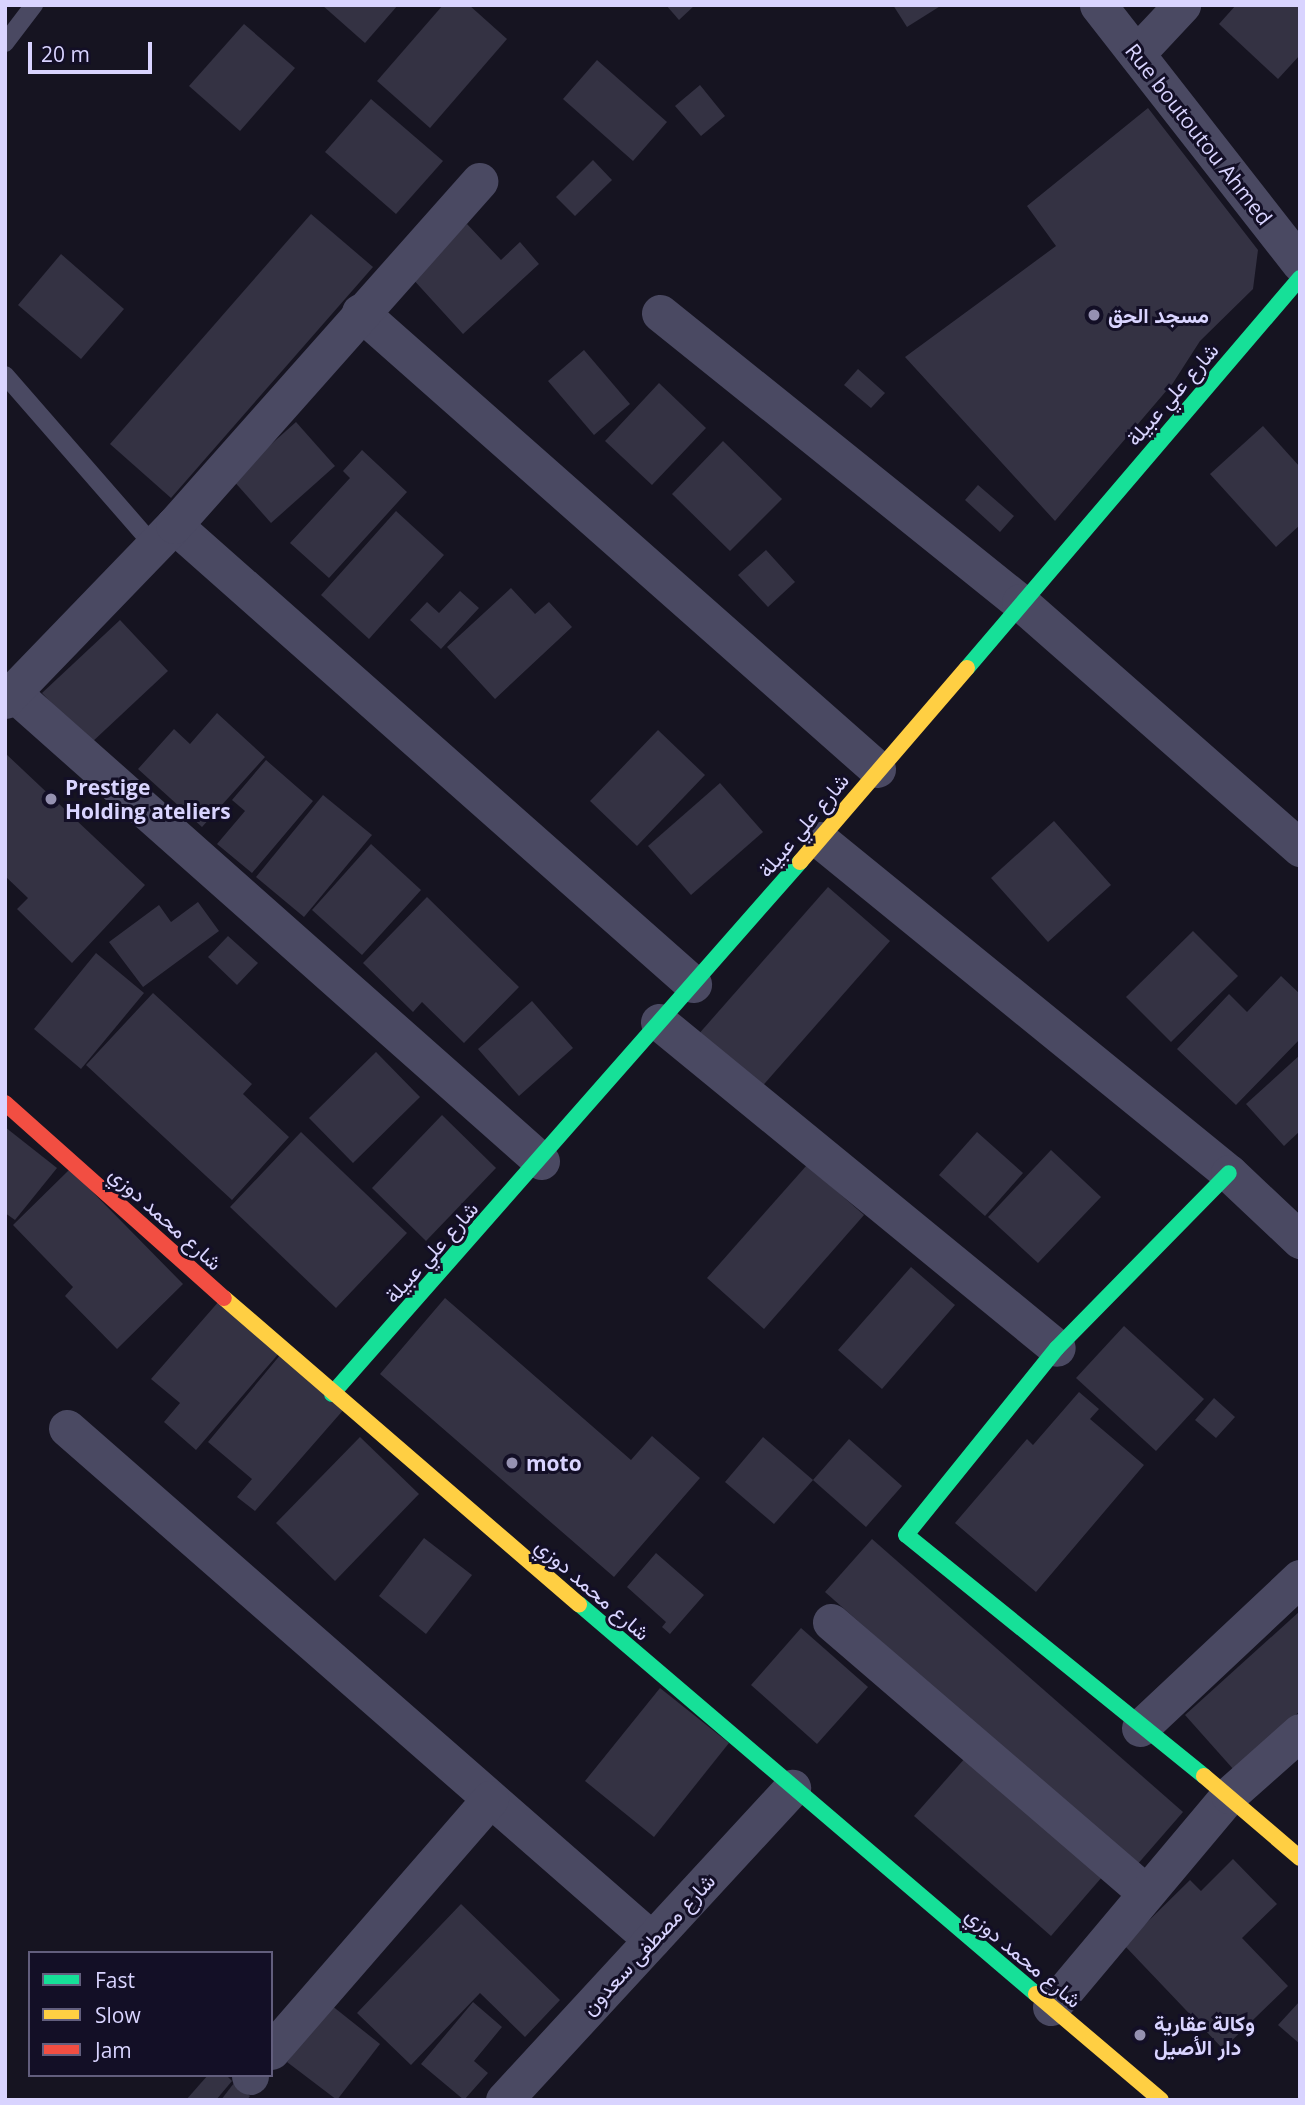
<!DOCTYPE html>
<meta charset="utf-8">
<style>
body{margin:0}
#map{position:relative;width:1305px;height:2105px;overflow:hidden;background:#161421;font-family:"Open Sans",Vazirmatn,sans-serif}
div>[style]{position:absolute}
[style*='--x']{left:calc(var(--x)*1px);top:calc(var(--y)*1px);width:calc(var(--w)*1px);rotate:calc(var(--a)*1deg)}
.building>*{inset:0;background:#343243}
.lane>*{height:18px;margin:-9px;padding:0 9px;transform-origin:9px;border-radius:9px;background:#4a4962}
.street>*{height:37px;margin:-18.5px;padding:0 18.5px;transform-origin:18.5px;border-radius:18.5px;background:#4a4962}
.fast>*{height:16px;margin:-8px;padding:0 8px;transform-origin:8px;border-radius:8px;background:#16e098}
.slow>*{height:16px;margin:-8px;padding:0 8px;transform-origin:8px;border-radius:8px;background:#ffcf43}
.jam>*{height:16px;margin:-8px;padding:0 8px;transform-origin:8px;border-radius:8px;background:#f24e42}
.dots>*{width:19px;height:19px;translate:-50% -50%;box-sizing:border-box;border:4px solid #130f26;border-radius:50%}
span{translate:-50% -50%;white-space:nowrap;text-align:center;line-height:1.15;-webkit-text-stroke:6px #130f26;paint-order:stroke}
.street-label{font-size:21px;color:#d9d4ff}
.poi-label{font-size:21px;color:#d9d4ff;font-weight:700}
.left{translate:0 -50%;text-align:left}
.frame{position:absolute;inset:0;border:7px solid #d9d4ff;pointer-events:none}
.legend{position:absolute;left:28px;top:1951px;width:245px;height:126px;box-sizing:border-box;background:#130f26;border:2px solid #625e7d;margin:0;padding:9px 12px;list-style:none;font-size:21px;color:#d9d4ff}
.legend li{display:flex;align-items:center;gap:14px;height:35px}
.legend b{width:35px;border:2px solid #625e7d}
.scale{position:absolute;left:28px;top:42px;width:124px;height:32px;box-sizing:border-box;border:4px solid #d9d4ff;border-top:0;padding-left:9px;font-size:21px;line-height:24px;white-space:nowrap;color:#d9d4ff;-webkit-text-stroke:5px #130f26;paint-order:stroke}
</style>
<div id="map">
<div class="building">
<div style="clip-path:polygon(322px 5px,398px 5px,365px 43px)"></div>
<div style="clip-path:polygon(443px 5px,469px 5px,507px 39px,430px 128px,377px 81px)"></div>
<div style="clip-path:polygon(666px 5px,695px 5px,679px 20px)"></div>
<div style="clip-path:polygon(893px 5px,942px 5px,907px 27px)"></div>
<div style="clip-path:polygon(1236px 5px,1300px 5px,1300px 55px,1278px 79px,1219px 24px)"></div>
<div style="clip-path:polygon(244px 24px,295px 68px,240px 131px,189px 86px)"></div>
<div style="clip-path:polygon(597px 60px,667px 122px,633px 161px,563px 99px)"></div>
<div style="clip-path:polygon(700px 85px,725px 116px,701px 136px,675px 106px)"></div>
<div style="clip-path:polygon(371px 99px,443px 161px,396px 214px,325px 152px)"></div>
<div style="clip-path:polygon(1148px 108px,1258px 250px,1253px 289px,1200px 341px,1173px 383px,1055px 521px,905px 357px,1056px 246px,1027px 206px)"></div>
<div style="clip-path:polygon(593px 160px,612px 180px,575px 216px,556px 197px)"></div>
<div style="clip-path:polygon(311px 214px,373px 267px,171px 498px,110px 444px)"></div>
<div style="clip-path:polygon(467px 224px,501px 260px,520px 242px,539px 264px,463px 334px,411px 277px)"></div>
<div style="clip-path:polygon(61px 254px,124px 309px,81px 359px,18px 305px)"></div>
<div style="clip-path:polygon(584px 350px,630px 404px,594px 435px,548px 381px)"></div>
<div style="clip-path:polygon(858px 369px,885px 393px,871px 408px,844px 385px)"></div>
<div style="clip-path:polygon(659px 383px,706px 428px,652px 485px,605px 441px)"></div>
<div style="clip-path:polygon(296px 422px,335px 466px,271px 523px,232px 479px)"></div>
<div style="clip-path:polygon(1263px 426px,1300px 467px,1300px 525px,1276px 547px,1210px 474px)"></div>
<div style="clip-path:polygon(723px 441px,782px 499px,730px 551px,672px 494px)"></div>
<div style="clip-path:polygon(362px 450px,407px 492px,329px 578px,290px 543px,350px 478px,343px 471px)"></div>
<div style="clip-path:polygon(978px 485px,1014px 516px,1000px 532px,965px 500px)"></div>
<div style="clip-path:polygon(396px 511px,444px 555px,369px 639px,321px 595px)"></div>
<div style="clip-path:polygon(766px 550px,795px 582px,768px 607px,738px 575px)"></div>
<div style="clip-path:polygon(511px 588px,535px 614px,549px 602px,572px 627px,495px 699px,447px 647px)"></div>
<div style="clip-path:polygon(460px 591px,479px 608px,441px 649px,410px 620px,427px 602px,439px 613px)"></div>
<div style="clip-path:polygon(120px 620px,168px 671px,90px 744px,42px 693px)"></div>
<div style="clip-path:polygon(217px 713px,265px 757px,202px 827px,138px 769px,174px 729px,190px 744px)"></div>
<div style="clip-path:polygon(658px 730px,705px 775px,637px 846px,590px 801px)"></div>
<div style="clip-path:polygon(5px 753px,145px 885px,72px 963px,17px 909px,28px 898px,5px 876px)"></div>
<div style="clip-path:polygon(266px 760px,313px 801px,252px 873px,217px 844px,245px 811px,232px 800px)"></div>
<div style="clip-path:polygon(720px 783px,763px 832px,691px 895px,648px 846px)"></div>
<div style="clip-path:polygon(323px 795px,372px 835px,304px 917px,256px 877px)"></div>
<div style="clip-path:polygon(1054px 821px,1111px 885px,1048px 942px,991px 878px)"></div>
<div style="clip-path:polygon(371px 844px,421px 890px,362px 955px,312px 910px)"></div>
<div style="clip-path:polygon(828px 887px,890px 941px,759px 1090px,697px 1036px)"></div>
<div style="clip-path:polygon(427px 897px,519px 987px,464px 1043px,422px 1002px,413px 1012px,363px 963px)"></div>
<div style="clip-path:polygon(198px 902px,219px 931px,143px 987px,109px 942px,159px 905px,171px 922px)"></div>
<div style="clip-path:polygon(1193px 931px,1238px 976px,1171px 1042px,1126px 997px)"></div>
<div style="clip-path:polygon(228px 936px,258px 963px,237px 985px,208px 957px)"></div>
<div style="clip-path:polygon(96px 953px,144px 993px,81px 1069px,34px 1029px)"></div>
<div style="clip-path:polygon(1281px 976px,1300px 994px,1300px 1039px,1236px 1105px,1177px 1049px,1229px 994px,1247px 1012px)"></div>
<div style="clip-path:polygon(153px 993px,252px 1084px,243px 1094px,289px 1137px,232px 1200px,86px 1065px)"></div>
<div style="clip-path:polygon(532px 1001px,573px 1048px,519px 1096px,478px 1049px)"></div>
<div style="clip-path:polygon(376px 1052px,420px 1097px,353px 1163px,309px 1118px)"></div>
<div style="clip-path:polygon(1300px 1055px,1300px 1131px,1284px 1146px,1246px 1104px)"></div>
<div style="clip-path:polygon(442px 1115px,496px 1168px,426px 1241px,372px 1188px)"></div>
<div style="clip-path:polygon(5px 1127px,57px 1168px,15px 1220px,5px 1213px)"></div>
<div style="clip-path:polygon(301px 1132px,407px 1233px,336px 1308px,230px 1207px)"></div>
<div style="clip-path:polygon(977px 1132px,1023px 1173px,985px 1216px,939px 1175px)"></div>
<div style="clip-path:polygon(1051px 1150px,1101px 1197px,1038px 1263px,988px 1217px)"></div>
<div style="clip-path:polygon(807px 1165px,864px 1215px,764px 1329px,707px 1278px)"></div>
<div style="clip-path:polygon(70px 1169px,183px 1284px,117px 1349px,65px 1296px,73px 1287px,13px 1225px)"></div>
<div style="clip-path:polygon(911px 1267px,955px 1305px,882px 1389px,838px 1350px)"></div>
<div style="clip-path:polygon(445px 1298px,631px 1460px,652px 1436px,700px 1478px,614px 1577px,380px 1374px)"></div>
<div style="clip-path:polygon(220px 1300px,280px 1352px,196px 1450px,164px 1422px,180px 1403px,151px 1379px)"></div>
<div style="clip-path:polygon(1124px 1326px,1204px 1399px,1156px 1451px,1076px 1378px)"></div>
<div style="clip-path:polygon(281px 1354px,345px 1408px,255px 1511px,237px 1497px,252px 1479px,208px 1442px)"></div>
<div style="clip-path:polygon(1079px 1392px,1099px 1409px,1090px 1419px,1144px 1465px,1036px 1592px,955px 1523px,1027px 1439px,1033px 1445px)"></div>
<div style="clip-path:polygon(1214px 1398px,1235px 1417px,1216px 1438px,1195px 1420px)"></div>
<div style="clip-path:polygon(360px 1437px,419px 1494px,335px 1581px,276px 1523px)"></div>
<div style="clip-path:polygon(763px 1437px,813px 1480px,774px 1524px,725px 1482px)"></div>
<div style="clip-path:polygon(849px 1439px,902px 1486px,866px 1527px,813px 1480px)"></div>
<div style="clip-path:polygon(424px 1538px,472px 1575px,426px 1634px,379px 1596px)"></div>
<div style="clip-path:polygon(872px 1539px,1183px 1812px,1136px 1866px,825px 1592px)"></div>
<div style="clip-path:polygon(656px 1553px,704px 1595px,670px 1634px,662px 1627px,666px 1622px,627px 1587px)"></div>
<div style="clip-path:polygon(1300px 1611px,1300px 1711px,1234px 1770px,1185px 1715px)"></div>
<div style="clip-path:polygon(801px 1628px,868px 1687px,817px 1744px,751px 1685px)"></div>
<div style="clip-path:polygon(660px 1688px,729px 1743px,654px 1837px,585px 1781px)"></div>
<div style="clip-path:polygon(966px 1757px,1102px 1877px,1051px 1936px,914px 1816px)"></div>
<div style="clip-path:polygon(1233px 1859px,1277px 1904px,1242px 1938px,1288px 1986px,1223px 2049px,1124px 1945px,1190px 1880px,1201px 1891px)"></div>
<div style="clip-path:polygon(461px 1904px,560px 2000px,525px 2037px,480px 1993px,411px 2065px,357px 2013px)"></div>
<div style="clip-path:polygon(1300px 2001px,1300px 2044px,1278px 2025px)"></div>
<div style="clip-path:polygon(473px 2002px,502px 2027px,474px 2061px,488px 2073px,464px 2100px,421px 2064px)"></div>
<div style="clip-path:polygon(331px 2005px,380px 2044px,337px 2100px,287px 2062px)"></div>
<div style="clip-path:polygon(208px 2075px,226px 2075px,232px 2081px,216px 2100px,186px 2100px)"></div>
<div style="clip-path:polygon(234px 2083px,250px 2096px,247px 2100px,221px 2100px)"></div>
</div>
<div class="lane">
<div style="--x:5;--y:43;--w:48;--a:-52.7"></div>
<div style="--x:5;--y:375;--w:227;--a:48.9"></div>
</div>
<div class="street">
<div style="--x:1098;--y:5;--w:328;--a:52"></div>
<div style="--x:1137;--y:53;--w:66;--a:-46.8"></div>
<div style="--x:360;--y:312;--w:690;--a:41.47"></div>
<div style="--x:660;--y:313;--w:462;--a:38.8"></div>
<div style="--x:1020;--y:602;--w:373;--a:41.3"></div>
<div style="--x:174;--y:525;--w:693;--a:41.49"></div>
<div style="--x:12;--y:692;--w:707;--a:41.56"></div>
<div style="--x:5;--y:700;--w:243;--a:-46"></div>
<div style="--x:174;--y:525;--w:460;--a:-48.4"></div>
<div style="--x:820;--y:840;--w:527;--a:39.15"></div>
<div style="--x:1229;--y:1173;--w:98;--a:43.3"></div>
<div style="--x:659;--y:1022;--w:514;--a:39.32"></div>
<div style="--x:67;--y:1428;--w:777;--a:41.19"></div>
<div style="--x:831;--y:1622;--w:414;--a:40.7"></div>
<div style="--x:1140;--y:1728;--w:219;--a:-43.2"></div>
<div style="--x:1051;--y:2007;--w:277;--a:-50"></div>
<div style="--x:1229;--y:1795;--w:95;--a:-41.6"></div>
<div style="--x:271;--y:2051;--w:334;--a:-49"></div>
<div style="--x:250;--y:2076;--w:1;--a:-90"></div>
<div style="--x:504;--y:2100;--w:425;--a:-47.3"></div>
</div>
<div class="fast">
<div style="--x:967;--y:668;--w:513;--a:-49.51"></div>
<div style="--x:332;--y:1394;--w:709;--a:-48.66"></div>
<div style="--x:579;--y:1604;--w:601;--a:40.48"></div>
<div style="--x:1204;--y:1776;--w:383;--a:-141"></div>
<div style="--x:906;--y:1535;--w:240;--a:-51.1"></div>
<div style="--x:1057;--y:1348;--w:245;--a:-45.5"></div>
</div>
<div class="slow">
<div style="--x:800;--y:862;--w:256;--a:-49.3"></div>
<div style="--x:224;--y:1298;--w:469;--a:40.8"></div>
<div style="--x:1204;--y:1776;--w:126;--a:40.5"></div>
<div style="--x:1036;--y:1994;--w:164;--a:40.3"></div>
</div>
<div class="jam">
<div style="--x:5;--y:1103;--w:293;--a:41.7"></div>
</div>
<div class="dots">
<div style="left:1094px;top:315px;background:#9591b1"></div>
<div style="left:51px;top:799px;background:#9591b1"></div>
<div style="left:512px;top:1463px;background:#9591b1"></div>
<div style="left:1140px;top:2035px;background:#9591b1"></div>
</div>
<div class="street-label">
<span style="left:1199px;top:134px;rotate:52deg">Rue boutoutou Ahmed</span>
<span style="left:1172px;top:394px;rotate:-49deg">شارع علي عبيلة</span>
<span style="left:803px;top:825px;rotate:-50deg">شارع علي عبيلة</span>
<span style="left:166px;top:1218px;rotate:42deg">شارع محمد دوزي</span>
<span style="left:431px;top:1252px;rotate:-48deg">شارع علي عبيلة</span>
<span style="left:593px;top:1589px;rotate:41deg">شارع محمد دوزي</span>
<span style="left:648px;top:1944px;rotate:-47deg">شارع مصطفى سعدون</span>
<span style="left:1024px;top:1957px;rotate:40deg">شارع محمد دوزي</span>
</div>
<div class="poi-label">
<span class="left" style="left:1108px;top:315px">مسجد الحق</span>
<span class="left" style="left:65px;top:799px">Prestige<br>Holding ateliers</span>
<span class="left" style="left:526px;top:1463px">moto</span>
<span class="left" style="left:1154px;top:2035px">وكالة عقارية<br>دار الأصيل</span>
</div>
<div class="frame"></div>
<ul class="legend">
<li><b style="height:9px;background:#16e098"></b>Fast</li>
<li><b style="height:9px;background:#ffcf43"></b>Slow</li>
<li><b style="height:9px;background:#f24e42"></b>Jam</li>
</ul>
<div class="scale">20 m</div>
</div>
